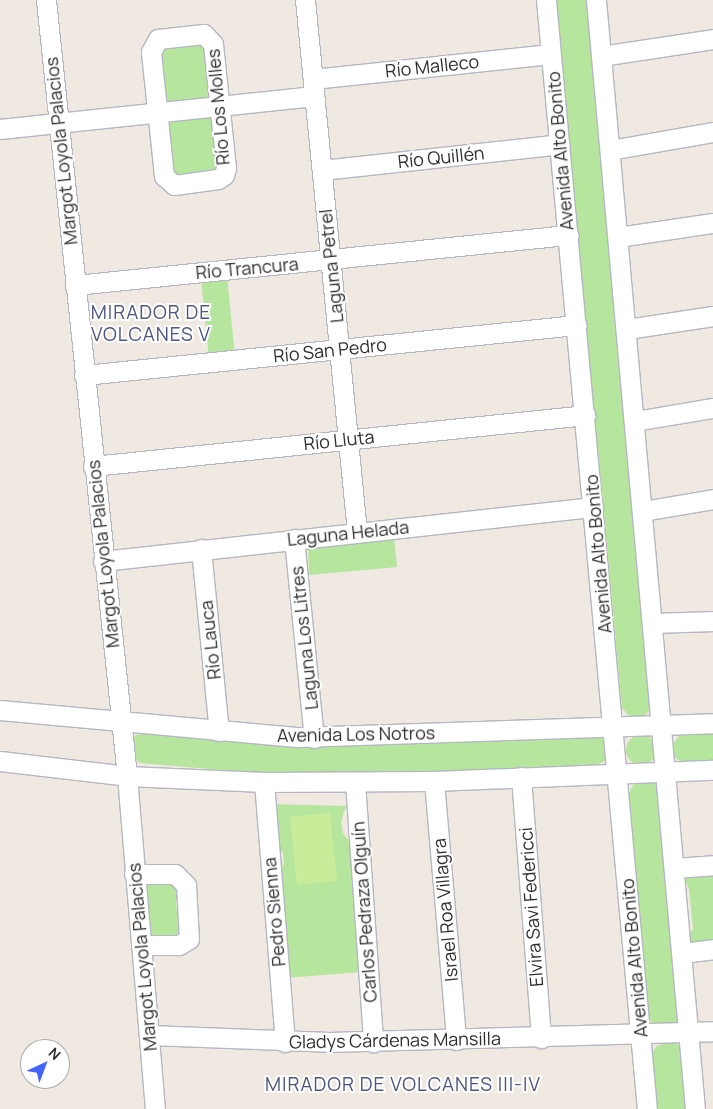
<!DOCTYPE html>
<meta charset="utf-8">
<style>
body{margin:0}
#map{position:relative;width:713px;height:1109px;overflow:hidden;background:#efe9e1;font-family:Manrope,sans-serif}
div>[style]{position:absolute}
[style*='--x']{left:calc(var(--x)*1px);top:calc(var(--y)*1px);width:calc(var(--w)*1px);rotate:calc(var(--a)*1deg)}
.green>*{inset:0;background:#b6e59e}
.round{border-radius:50%}
.pitch>*{inset:0;background:#c9ec9a}
.roads{filter:drop-shadow(1px 0 #b4b7c1) drop-shadow(-1px 0 #b4b7c1) drop-shadow(0 1px #b4b7c1) drop-shadow(0 -1px #b4b7c1)}
.minor>*{height:19px;margin:-9.5px;padding:0 9.5px;transform-origin:9.5px;border-radius:9.5px;background:#fff}
span{translate:-50% -50%;white-space:nowrap;text-align:center;line-height:1.15;-webkit-text-stroke:4px #fff;paint-order:stroke}
.street-label{font-size:18px;color:#2e2e2e}
.neighbourhood-label{font-size:19px;color:#4d5680;letter-spacing:1px}
.north{position:absolute;left:20px;top:1039px;width:50px;height:50px;box-sizing:border-box;background:#fff;border:1px solid #ababab;border-radius:50%;rotate:43deg;font-size:14px;font-weight:700;line-height:20px;text-align:center;color:#2e2e2e}
.north::after{content:'';display:block;margin:auto;width:18px;height:22px;background:#4264fb;clip-path:polygon(50% 0,100% 100%,50% 72%,0 100%)}
</style>
<div id="map">
<div class="green">
<div style="clip-path:polygon(556px 0,587px 0,653px 707px,644px 716px,630px 717px,622px 708px)"></div>
<div style="clip-path:polygon(205px 40px,214px 91px,208px 100px,168px 104px,161px 96px,157px 46px)"></div>
<div style="clip-path:polygon(209px 116px,217px 123px,220px 173px,173px 180px,164px 128px,171px 120px)"></div>
<div style="clip-path:polygon(227px 276px,235px 357px,209px 359px,201px 278px)"></div>
<div style="clip-path:polygon(394px 537px,397px 567px,309px 575px,308px 547px)"></div>
<div style="clip-path:polygon(713px 732px,713px 763px,682px 763px,675px 757px,673px 744px,679px 736px)"></div>
<div style="clip-path:polygon(150px 733px,296px 746px,597px 735px,605px 737px,607px 760px,594px 766px,496px 771px,290px 776px,140px 763px,131px 754px,132px 739px,136px 735px)"></div>
<div class="round" style="left:626px;top:735px;width:30px;height:30px"></div>
<div style="clip-path:polygon(648px 779px,658px 782px,678px 1022px,675px 1025px,652px 1024px,647px 1011px,629px 793px,635px 781px)"></div>
<div style="clip-path:polygon(270px 804px,346px 806px,341px 822px,343px 833px,350px 842px,362px 972px,285px 978px,277px 874px,284px 864px,283px 853px,274px 844px)"></div>
<div style="clip-path:polygon(713px 868px,713px 945px,689px 947px,688px 937px,693px 929px,689px 889px,682px 874px)"></div>
<div style="clip-path:polygon(144px 879px,167px 879px,182px 891px,176px 901px,177px 912px,185px 919px,185px 936px,149px 940px)"></div>
<div style="clip-path:polygon(668px 1042px,677px 1044px,684px 1050px,690px 1109px,657px 1109px,651px 1054px,657px 1046px)"></div>
</div>
<div class="pitch">
<div style="clip-path:polygon(330px 813px,337px 881px,297px 885px,290px 817px)"></div>
</div>
<div class="roads">
<div class="minor">
<div style="--x:46;--y:0;--w:780;--a:84.04"></div>
<div style="--x:127;--y:776;--w:334;--a:85.2"></div>
<div style="--x:305;--y:0;--w:535;--a:84.42"></div>
<div style="--x:546;--y:0;--w:1114;--a:84.8"></div>
<div style="--x:596;--y:0;--w:1113;--a:84.9"></div>
<div style="--x:204;--y:34;--w:13;--a:48"></div>
<div style="--x:213;--y:44;--w:125;--a:84"></div>
<div style="--x:226;--y:168;--w:7;--a:106"></div>
<div style="--x:224;--y:175;--w:7;--a:146"></div>
<div style="--x:218;--y:179;--w:44;--a:172.2"></div>
<div style="--x:174;--y:185;--w:13;--a:-138"></div>
<div style="--x:164;--y:176;--w:125;--a:-96"></div>
<div style="--x:151;--y:52;--w:15;--a:-62"></div>
<div style="--x:158;--y:39;--w:46;--a:-6.2"></div>
<div style="--x:601;--y:56;--w:113;--a:-8.6"></div>
<div style="--x:313;--y:79;--w:239;--a:-6"></div>
<div style="--x:0;--y:129;--w:316;--a:-6"></div>
<div style="--x:610;--y:150;--w:105;--a:-9.9"></div>
<div style="--x:322;--y:170;--w:239;--a:-6.2"></div>
<div style="--x:618;--y:237;--w:96;--a:-8.4"></div>
<div style="--x:75;--y:285;--w:496;--a:-5.8"></div>
<div style="--x:627;--y:329;--w:87;--a:-8.6"></div>
<div style="--x:84;--y:375;--w:495;--a:-5.8"></div>
<div style="--x:635;--y:421;--w:79;--a:-9.5"></div>
<div style="--x:93;--y:466;--w:495;--a:-5.9"></div>
<div style="--x:643;--y:511;--w:71;--a:-9.7"></div>
<div style="--x:294;--y:539;--w:200;--a:84.3"></div>
<div style="--x:201;--y:549;--w:183;--a:84.4"></div>
<div style="--x:103;--y:561;--w:493;--a:-6.3"></div>
<div style="--x:653;--y:623;--w:60;--a:-1.9"></div>
<div style="--x:0;--y:710;--w:300;--a:5.2"></div>
<div style="--x:299;--y:737;--w:414;--a:-1.9"></div>
<div style="--x:0;--y:761;--w:128;--a:6.7"></div>
<div style="--x:127;--y:776;--w:137;--a:2.5"></div>
<div style="--x:264;--y:782;--w:170;--a:-0.3"></div>
<div style="--x:434;--y:781;--w:279;--a:-2.3"></div>
<div style="--x:521;--y:777;--w:262;--a:85.6"></div>
<div style="--x:434;--y:781;--w:260;--a:85.1"></div>
<div style="--x:264;--y:782;--w:261;--a:85.4"></div>
<div style="--x:355;--y:782;--w:261;--a:86"></div>
<div style="--x:674;--y:868;--w:39;--a:-4"></div>
<div style="--x:134;--y:874;--w:41;--a:0"></div>
<div style="--x:175;--y:874;--w:16;--a:45"></div>
<div style="--x:186;--y:885;--w:54;--a:86.8"></div>
<div style="--x:189;--y:939;--w:12;--a:149"></div>
<div style="--x:179;--y:945;--w:38;--a:180"></div>
<div style="--x:682;--y:953;--w:31;--a:-7"></div>
<div style="--x:150;--y:1035;--w:179;--a:2.2"></div>
<div style="--x:329;--y:1042;--w:384;--a:-1.6"></div>
</div>
</div>
<div class="street-label">
<span style="left:432px;top:66px;rotate:-6deg">Río Malleco</span>
<span style="left:218px;top:107px;rotate:-95deg">Río Los Molles</span>
<span style="left:61px;top:151px;rotate:-96deg">Margot Loyola Palacios</span>
<span style="left:560px;top:151px;rotate:-95deg">Avenida Alto Bonito</span>
<span style="left:441px;top:157px;rotate:-6deg">Río Quillén</span>
<span style="left:331px;top:266px;rotate:-96deg">Laguna Petrel</span>
<span style="left:247px;top:268px;rotate:-5deg">Río Trancura</span>
<span style="left:330px;top:350px;rotate:-6deg">Río San Pedro</span>
<span style="left:339px;top:440px;rotate:-6deg">Río Lluta</span>
<span style="left:348px;top:533px;rotate:-6deg">Laguna Helada</span>
<span style="left:103px;top:554px;rotate:-96deg">Margot Loyola Palacios</span>
<span style="left:598px;top:554px;rotate:-95deg">Avenida Alto Bonito</span>
<span style="left:304px;top:638px;rotate:-96deg">Laguna Los Litres</span>
<span style="left:210px;top:640px;rotate:-96deg">Río Lauca</span>
<span style="left:356px;top:734px;rotate:-1deg">Avenida Los Notros</span>
<span style="left:531px;top:907px;rotate:-94deg">Elvira Savi Federicci</span>
<span style="left:445px;top:910px;rotate:-95deg">Israel Roa Villagra</span>
<span style="left:274px;top:912px;rotate:-95deg">Pedro Sienna</span>
<span style="left:364px;top:912px;rotate:-94deg">Carlos Pedraza Olguín</span>
<span style="left:142px;top:957px;rotate:-95deg">Margot Loyola Palacios</span>
<span style="left:634px;top:958px;rotate:-95deg">Avenida Alto Bonito</span>
<span style="left:395px;top:1040px;rotate:-1deg">Gladys Cárdenas Mansilla</span>
</div>
<div class="neighbourhood-label">
<span style="left:151px;top:324px">MIRADOR DE<br>VOLCANES V</span>
<span style="left:403px;top:1085px">MIRADOR DE VOLCANES III-IV</span>
</div>
<div class="north">N</div>
</div>
